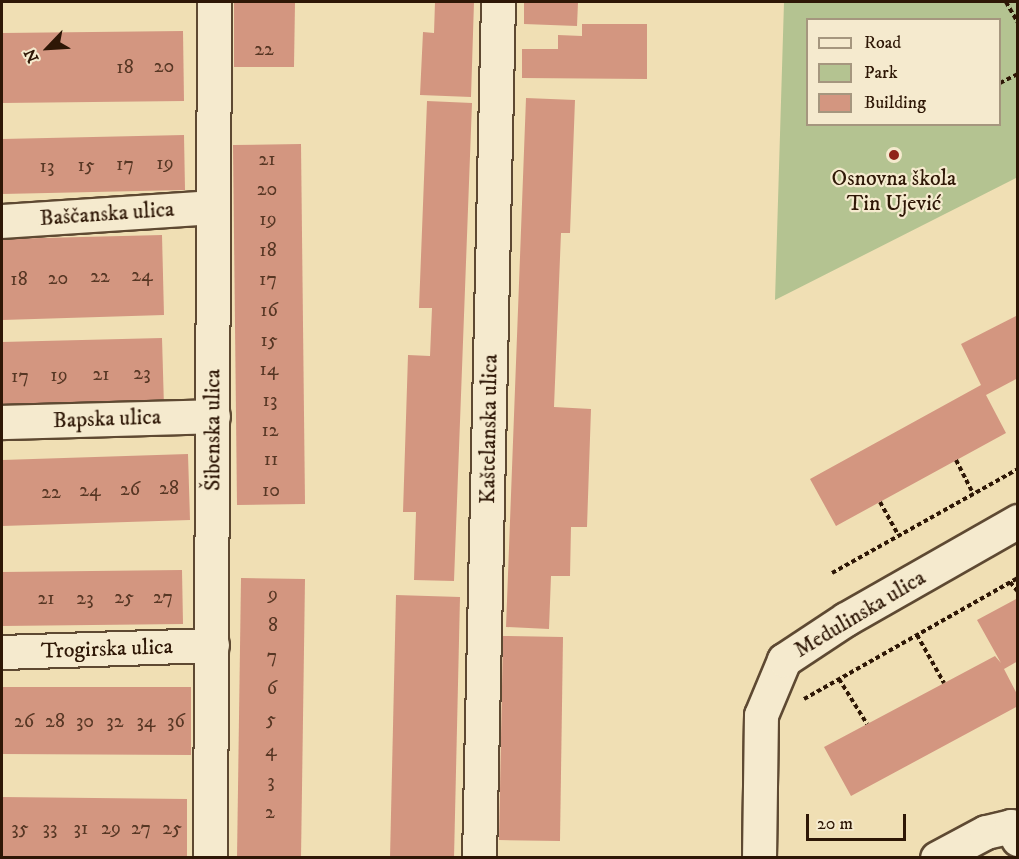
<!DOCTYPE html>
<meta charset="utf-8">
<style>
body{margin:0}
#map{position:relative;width:1019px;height:859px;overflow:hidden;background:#f0dfb4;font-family:"IM FELL DW Pica",serif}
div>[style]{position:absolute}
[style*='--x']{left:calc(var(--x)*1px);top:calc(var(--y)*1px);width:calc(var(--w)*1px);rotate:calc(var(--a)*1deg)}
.green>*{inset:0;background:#b4c391}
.building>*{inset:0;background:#d39680}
.path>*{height:4px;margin-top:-2px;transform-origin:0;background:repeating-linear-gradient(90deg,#2e1706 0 4.5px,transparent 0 7.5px)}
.roads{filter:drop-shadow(2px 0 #5e4932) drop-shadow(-2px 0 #5e4932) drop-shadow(0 2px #5e4932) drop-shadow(0 -2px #5e4932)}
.minor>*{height:33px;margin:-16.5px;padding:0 16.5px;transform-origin:16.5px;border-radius:16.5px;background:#f5eace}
.dots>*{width:16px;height:16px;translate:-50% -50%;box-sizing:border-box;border:3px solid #f5eace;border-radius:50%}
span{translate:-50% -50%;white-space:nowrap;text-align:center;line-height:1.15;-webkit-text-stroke:4.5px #f5eace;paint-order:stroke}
.number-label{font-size:20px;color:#573724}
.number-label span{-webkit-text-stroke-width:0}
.poi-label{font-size:22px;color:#2e1706}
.street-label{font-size:22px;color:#2e1706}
.frame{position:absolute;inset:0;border:3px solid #2e1706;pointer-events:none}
.legend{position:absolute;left:806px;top:18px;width:195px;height:108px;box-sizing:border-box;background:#f5eace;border:2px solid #a5967e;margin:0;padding:8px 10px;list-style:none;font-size:18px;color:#2e1706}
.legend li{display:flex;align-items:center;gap:12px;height:30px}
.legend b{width:30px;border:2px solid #a5967e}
.north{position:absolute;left:18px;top:18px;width:60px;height:60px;-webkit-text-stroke:4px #f5eace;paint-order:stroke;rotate:245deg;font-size:16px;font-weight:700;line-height:24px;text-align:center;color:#2e1706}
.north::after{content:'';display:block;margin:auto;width:21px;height:27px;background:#2e1706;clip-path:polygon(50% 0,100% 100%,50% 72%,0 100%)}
.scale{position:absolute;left:806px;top:814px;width:100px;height:27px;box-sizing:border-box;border:3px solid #2e1706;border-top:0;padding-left:8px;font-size:18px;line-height:21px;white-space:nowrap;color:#2e1706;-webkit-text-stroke:4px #f5eace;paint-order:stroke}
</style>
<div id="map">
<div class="green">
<div style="clip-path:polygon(evenodd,784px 2px,1017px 2px,1018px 177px,775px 300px,784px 2px,808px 20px,1000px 20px,1000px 124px,808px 124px,808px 20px)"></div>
</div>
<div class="building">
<div style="clip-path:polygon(234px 2px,295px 2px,294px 67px,234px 67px)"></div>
<div style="clip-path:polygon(435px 2px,474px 2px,471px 97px,420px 95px,423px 32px,434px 33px)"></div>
<div style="clip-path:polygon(524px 2px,578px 2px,577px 26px,524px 24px)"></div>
<div style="clip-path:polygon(582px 24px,647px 24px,647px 79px,522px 78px,522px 49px,558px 49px,558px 35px,582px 36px)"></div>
<div style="clip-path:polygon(183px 31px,184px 101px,2px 103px,2px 33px)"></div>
<div style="clip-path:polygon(526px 98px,575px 100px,570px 233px,561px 233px,554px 407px,591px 409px,587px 527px,571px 527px,570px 576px,551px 576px,549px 629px,506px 627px)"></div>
<div style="clip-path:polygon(427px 101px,472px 103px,454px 581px,414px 580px,416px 512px,403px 512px,408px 355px,430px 356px,432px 308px,419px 308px)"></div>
<div style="clip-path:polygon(184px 135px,185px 190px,2px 194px,2px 139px)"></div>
<div style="clip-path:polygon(301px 144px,305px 504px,237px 505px,233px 145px)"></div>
<div style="clip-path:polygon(162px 235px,164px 315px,2px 320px,2px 239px)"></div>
<div style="clip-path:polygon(1018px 315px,1018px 378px,986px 395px,1006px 433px,836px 526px,810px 479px,981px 385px,961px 344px)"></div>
<div style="clip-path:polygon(162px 338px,164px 407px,2px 411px,2px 342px)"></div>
<div style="clip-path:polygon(188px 454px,190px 520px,2px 526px,2px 460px)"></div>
<div style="clip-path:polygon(182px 570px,183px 624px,2px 626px,2px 572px)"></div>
<div style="clip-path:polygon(241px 578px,305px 579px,301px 858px,237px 858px)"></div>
<div style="clip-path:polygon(396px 595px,460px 597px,454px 858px,390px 858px)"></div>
<div style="clip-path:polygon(1018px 598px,1018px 661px,1004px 669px,1018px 696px,1018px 706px,851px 796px,824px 747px,995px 656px,1001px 663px,977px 620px)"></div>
<div style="clip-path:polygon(503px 636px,563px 637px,560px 841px,499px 840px)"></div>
<div style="clip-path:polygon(2px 687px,191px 687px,191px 755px,2px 754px)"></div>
<div style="clip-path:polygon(2px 797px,187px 799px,187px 858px,2px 858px)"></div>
</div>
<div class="path">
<div style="--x:1006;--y:2;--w:24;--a:60"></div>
<div style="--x:1000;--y:83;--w:20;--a:-27"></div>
<div style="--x:956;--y:460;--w:38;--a:63"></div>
<div style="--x:880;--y:502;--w:38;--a:61"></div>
<div style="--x:832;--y:573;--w:213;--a:-29.2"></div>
<div style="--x:1010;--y:582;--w:13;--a:51"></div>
<div style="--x:917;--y:635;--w:55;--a:60.6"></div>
<div style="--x:839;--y:679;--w:53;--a:58.1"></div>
<div style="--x:804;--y:699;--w:246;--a:-29.5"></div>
</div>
<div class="roads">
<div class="minor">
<div style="--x:2;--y:221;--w:211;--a:-3.8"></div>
<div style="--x:2;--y:422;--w:211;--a:-1.6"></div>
<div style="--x:2;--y:652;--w:210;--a:-1.9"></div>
<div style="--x:210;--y:858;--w:856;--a:-89.73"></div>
<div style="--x:479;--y:858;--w:856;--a:-88.73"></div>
<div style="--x:759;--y:858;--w:143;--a:-89.2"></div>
<div style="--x:761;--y:715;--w:60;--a:-67.3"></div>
<div style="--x:784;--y:660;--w:74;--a:-33.5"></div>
<div style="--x:846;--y:619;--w:198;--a:-29.7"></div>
<div style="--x:937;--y:858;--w:55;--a:-28"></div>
<div style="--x:986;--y:832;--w:26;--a:-13"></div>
<div style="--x:1011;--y:826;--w:15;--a:62"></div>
</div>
</div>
<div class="dots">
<div style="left:894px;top:155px;background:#8f2418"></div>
</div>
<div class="number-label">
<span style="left:264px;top:49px">22</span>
<span style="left:164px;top:66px">20</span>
<span style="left:125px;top:67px">18</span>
<span style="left:267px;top:159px">21</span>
<span style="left:165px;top:163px">19</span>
<span style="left:125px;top:164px">17</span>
<span style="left:86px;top:165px">15</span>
<span style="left:47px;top:166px">13</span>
<span style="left:267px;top:189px">20</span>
<span style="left:268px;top:219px">19</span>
<span style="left:268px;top:250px">18</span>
<span style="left:142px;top:275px">24</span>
<span style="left:100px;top:276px">22</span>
<span style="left:58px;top:278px">20</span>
<span style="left:19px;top:279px">18</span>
<span style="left:268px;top:279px">17</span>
<span style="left:269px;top:310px">16</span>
<span style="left:269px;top:340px">15</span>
<span style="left:269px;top:369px">14</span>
<span style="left:142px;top:373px">23</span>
<span style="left:101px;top:374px">21</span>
<span style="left:59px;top:375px">19</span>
<span style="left:20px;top:376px">17</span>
<span style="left:270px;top:400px">13</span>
<span style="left:270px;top:430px">12</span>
<span style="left:271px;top:459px">11</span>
<span style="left:169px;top:488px">28</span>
<span style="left:130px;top:489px">26</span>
<span style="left:90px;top:490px">24</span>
<span style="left:271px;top:490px">10</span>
<span style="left:51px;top:492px">22</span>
<span style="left:273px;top:594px">9</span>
<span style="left:124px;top:597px">25</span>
<span style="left:163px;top:597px">27</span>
<span style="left:46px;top:598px">21</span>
<span style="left:85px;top:598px">23</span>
<span style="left:273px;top:625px">8</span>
<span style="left:272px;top:656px">7</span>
<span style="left:272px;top:688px">6</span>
<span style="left:271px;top:719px">5</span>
<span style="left:24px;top:721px">26</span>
<span style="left:55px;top:721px">28</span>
<span style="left:85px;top:721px">30</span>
<span style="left:115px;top:721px">32</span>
<span style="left:146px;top:721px">34</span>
<span style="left:176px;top:721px">36</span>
<span style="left:271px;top:750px">4</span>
<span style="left:271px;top:781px">3</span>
<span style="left:270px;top:812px">2</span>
<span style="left:20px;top:828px">35</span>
<span style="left:50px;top:828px">33</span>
<span style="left:81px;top:828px">31</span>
<span style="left:111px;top:828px">29</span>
<span style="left:141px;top:828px">27</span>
<span style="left:172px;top:828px">25</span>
</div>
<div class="poi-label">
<span style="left:894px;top:191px">Osnovna škola<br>Tin Ujević</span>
</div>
<div class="street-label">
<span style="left:107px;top:214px;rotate:-4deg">Baščanska ulica</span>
<span style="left:107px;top:419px;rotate:-2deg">Bapska ulica</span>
<span style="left:489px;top:429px;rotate:-89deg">Kaštelanska ulica</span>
<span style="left:213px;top:430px;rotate:-90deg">Šibenska ulica</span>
<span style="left:860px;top:614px;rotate:-31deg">Medulinska ulica</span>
<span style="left:107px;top:649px;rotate:-2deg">Trogirska ulica</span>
</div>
<div class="frame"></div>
<ul class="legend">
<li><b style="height:8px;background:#f5eace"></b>Road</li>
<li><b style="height:16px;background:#b4c391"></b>Park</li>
<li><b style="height:16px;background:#d39680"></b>Building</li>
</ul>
<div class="north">N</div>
<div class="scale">20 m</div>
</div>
